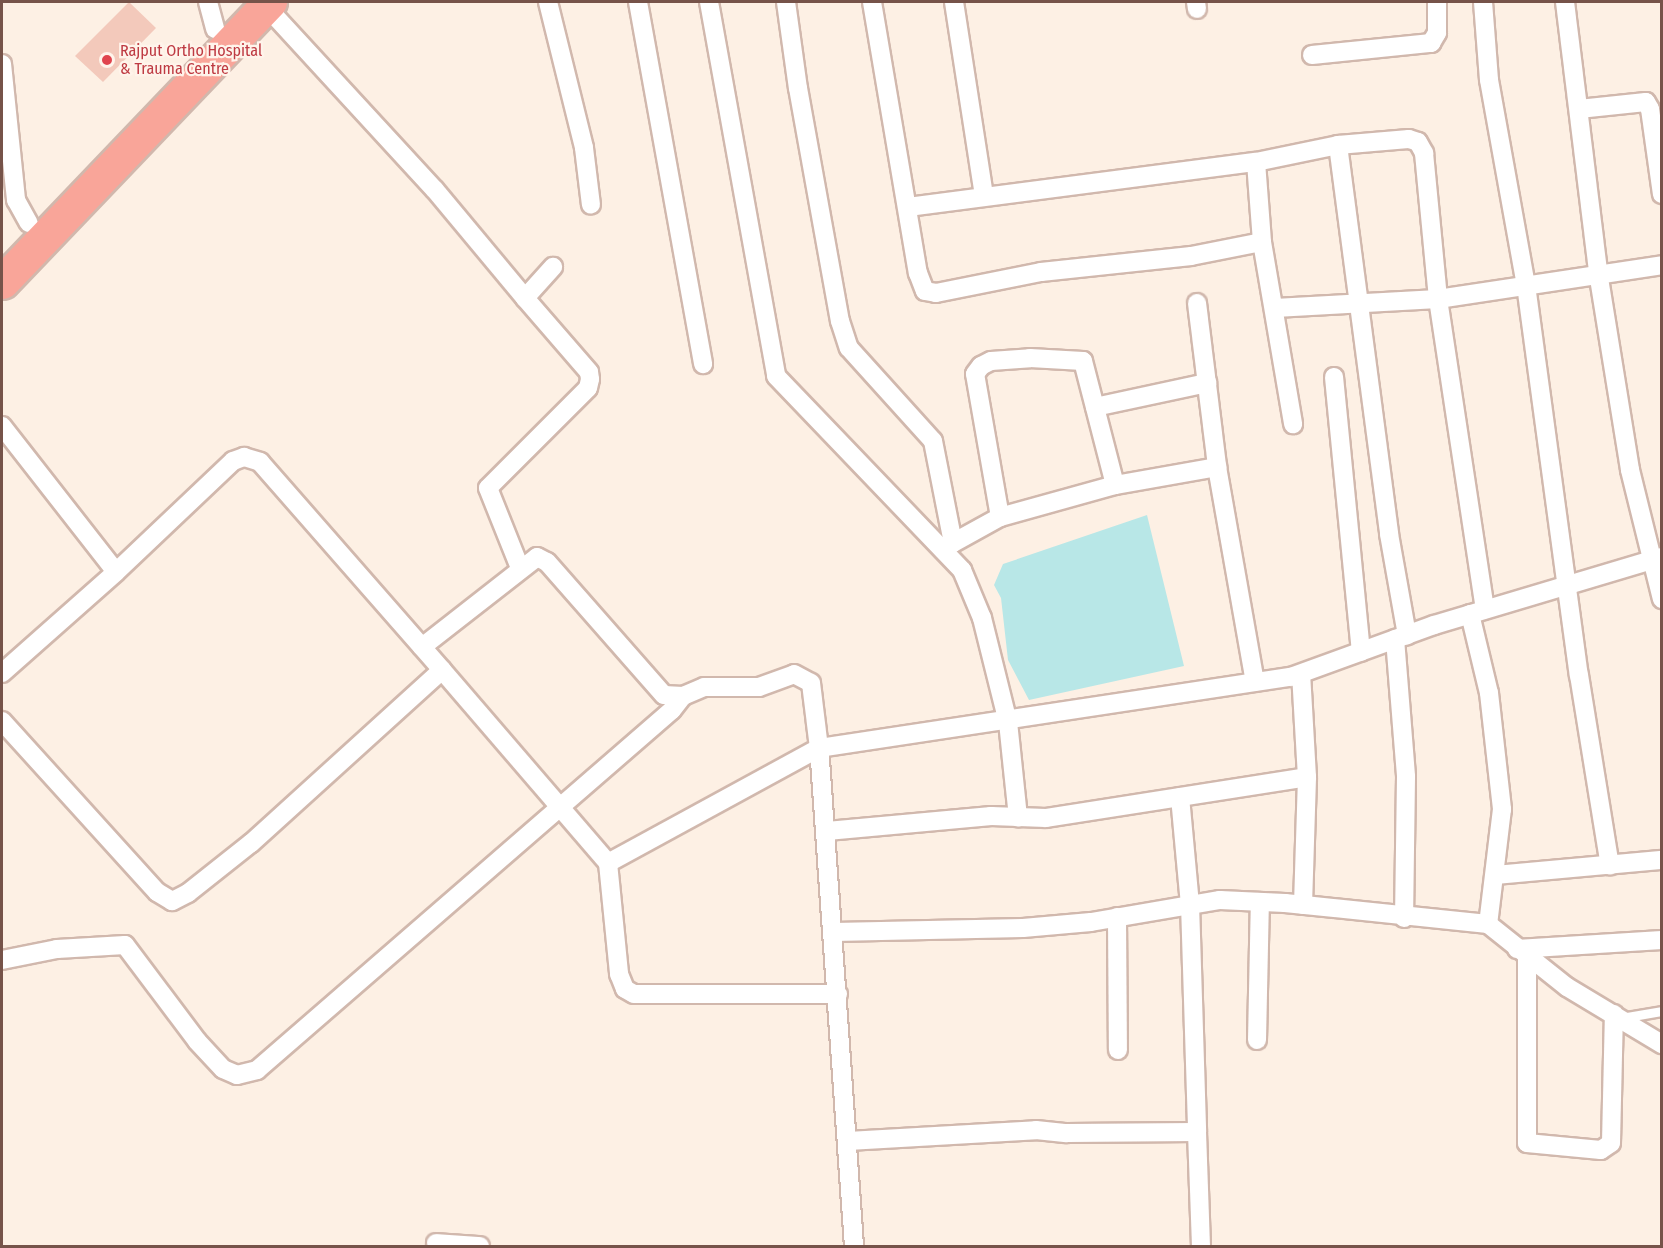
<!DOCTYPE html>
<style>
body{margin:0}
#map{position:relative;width:1663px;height:1248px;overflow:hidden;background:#fdf0e4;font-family:"Fira Sans Condensed",sans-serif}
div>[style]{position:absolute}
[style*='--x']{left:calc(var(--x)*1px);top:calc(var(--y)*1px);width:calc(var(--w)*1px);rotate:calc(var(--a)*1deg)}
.water>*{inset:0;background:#b8e7e7}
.building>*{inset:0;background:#f3c9bb}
.roads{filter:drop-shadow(2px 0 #d1b8ad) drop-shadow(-2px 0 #d1b8ad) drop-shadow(0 2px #d1b8ad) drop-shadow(0 -2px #d1b8ad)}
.lane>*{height:9px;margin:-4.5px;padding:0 4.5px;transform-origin:4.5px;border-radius:4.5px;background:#fff}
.street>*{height:18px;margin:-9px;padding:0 9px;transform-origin:9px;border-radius:9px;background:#fff}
.highway>*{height:33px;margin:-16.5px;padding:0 16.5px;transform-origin:16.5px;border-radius:16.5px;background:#f9a599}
.dots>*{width:16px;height:16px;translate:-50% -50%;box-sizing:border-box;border:3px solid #fff4eb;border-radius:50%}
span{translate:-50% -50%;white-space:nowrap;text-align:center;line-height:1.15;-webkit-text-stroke:4.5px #fff4eb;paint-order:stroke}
.health-label{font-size:16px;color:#be3a42}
.left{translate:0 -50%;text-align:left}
.frame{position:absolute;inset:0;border:3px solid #765349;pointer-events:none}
</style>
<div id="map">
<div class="water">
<div style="clip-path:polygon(1147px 515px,1184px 666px,1029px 700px,1008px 660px,1001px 598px,994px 585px,1003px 564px)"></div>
</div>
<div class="building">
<div style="clip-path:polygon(129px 2px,156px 28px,103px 82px,75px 56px)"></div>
</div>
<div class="roads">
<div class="lane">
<div style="--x:1621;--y:1018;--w:42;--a:-9.7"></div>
</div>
<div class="street">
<div style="--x:208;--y:2;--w:28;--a:75"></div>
<div style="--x:262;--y:2;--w:255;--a:47.4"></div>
<div style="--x:435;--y:190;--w:141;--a:50.2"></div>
<div style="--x:548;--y:2;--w:150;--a:76.1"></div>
<div style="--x:584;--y:148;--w:57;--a:83"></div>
<div style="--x:638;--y:2;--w:368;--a:79.8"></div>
<div style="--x:709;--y:2;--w:380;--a:79.8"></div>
<div style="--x:776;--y:376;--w:269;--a:46.2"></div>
<div style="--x:962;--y:570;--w:52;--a:67.4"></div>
<div style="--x:982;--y:618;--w:107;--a:76"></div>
<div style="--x:1008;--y:722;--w:96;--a:84"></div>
<div style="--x:786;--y:2;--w:87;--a:82.1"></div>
<div style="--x:798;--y:88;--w:237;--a:79.8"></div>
<div style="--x:840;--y:321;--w:28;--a:72"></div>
<div style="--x:849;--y:348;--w:125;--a:47.9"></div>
<div style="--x:933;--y:441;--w:104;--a:78.9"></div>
<div style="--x:872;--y:2;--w:275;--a:80.4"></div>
<div style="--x:918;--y:273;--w:19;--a:69"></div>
<div style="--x:925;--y:291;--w:11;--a:10"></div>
<div style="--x:936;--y:293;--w:107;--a:-11.3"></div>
<div style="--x:1041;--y:272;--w:151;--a:-6.1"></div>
<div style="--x:1191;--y:256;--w:72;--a:-11.2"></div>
<div style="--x:954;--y:2;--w:195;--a:81.2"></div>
<div style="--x:1196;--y:2;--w:7;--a:82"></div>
<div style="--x:1483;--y:2;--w:78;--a:85.6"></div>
<div style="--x:1489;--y:80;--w:208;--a:79.8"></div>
<div style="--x:1526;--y:285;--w:394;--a:82.3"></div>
<div style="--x:1579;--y:675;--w:193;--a:80.8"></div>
<div style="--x:1565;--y:2;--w:272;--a:83"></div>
<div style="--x:1598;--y:272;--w:201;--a:80.8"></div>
<div style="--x:1630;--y:470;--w:133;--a:76.1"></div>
<div style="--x:1312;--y:55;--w:120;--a:-5.8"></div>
<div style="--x:1431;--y:43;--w:12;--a:-59"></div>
<div style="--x:1437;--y:33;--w:31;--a:-90"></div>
<div style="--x:2;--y:64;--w:137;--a:84.1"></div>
<div style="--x:16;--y:200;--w:26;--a:61"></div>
<div style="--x:1579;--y:109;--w:67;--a:-6"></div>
<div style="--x:1646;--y:102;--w:8;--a:60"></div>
<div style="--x:1650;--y:109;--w:86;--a:82"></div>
<div style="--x:1338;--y:145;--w:392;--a:82.5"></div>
<div style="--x:1389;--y:534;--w:103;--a:79.9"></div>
<div style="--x:1256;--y:162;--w:80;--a:85.7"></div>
<div style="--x:1262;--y:242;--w:185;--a:80.3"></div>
<div style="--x:908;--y:207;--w:351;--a:-7.4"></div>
<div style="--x:1256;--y:162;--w:84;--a:-11.7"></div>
<div style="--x:1338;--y:145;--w:71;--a:-4.8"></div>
<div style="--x:1409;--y:139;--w:9;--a:18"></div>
<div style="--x:1418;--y:142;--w:13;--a:61"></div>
<div style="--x:1424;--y:153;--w:147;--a:84.5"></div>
<div style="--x:1438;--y:299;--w:314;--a:81.4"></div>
<div style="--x:1197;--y:303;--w:165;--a:83"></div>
<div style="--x:1217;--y:467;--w:218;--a:80"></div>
<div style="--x:1275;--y:308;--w:163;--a:-3.2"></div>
<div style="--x:1438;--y:299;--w:227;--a:-8.6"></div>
<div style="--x:1334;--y:377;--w:276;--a:84.4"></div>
<div style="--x:1095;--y:407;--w:115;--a:-12.1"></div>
<div style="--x:2;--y:426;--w:185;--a:52"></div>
<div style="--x:116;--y:572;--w:161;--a:-43.5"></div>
<div style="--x:233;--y:461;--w:12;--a:-20"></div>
<div style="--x:244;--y:457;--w:17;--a:17"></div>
<div style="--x:260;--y:462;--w:276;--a:48.8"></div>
<div style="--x:442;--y:670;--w:258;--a:137.8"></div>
<div style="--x:251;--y:843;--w:80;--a:141.6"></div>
<div style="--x:188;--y:893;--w:18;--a:153"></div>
<div style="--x:172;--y:901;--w:17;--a:-149"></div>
<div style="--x:157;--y:892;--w:231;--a:-132.2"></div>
<div style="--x:1000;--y:517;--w:145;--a:-99.9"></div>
<div style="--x:975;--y:374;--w:10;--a:-53"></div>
<div style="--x:981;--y:366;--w:11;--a:-27"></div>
<div style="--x:991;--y:361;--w:39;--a:-4"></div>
<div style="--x:1030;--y:358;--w:53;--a:3.2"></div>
<div style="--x:1083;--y:361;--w:128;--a:75.5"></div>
<div style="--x:942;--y:549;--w:66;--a:-28.9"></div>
<div style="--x:1000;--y:517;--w:119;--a:-15.5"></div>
<div style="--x:1115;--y:485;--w:104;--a:-10"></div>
<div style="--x:520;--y:568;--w:86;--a:-111.8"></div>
<div style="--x:488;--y:488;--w:141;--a:-45"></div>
<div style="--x:588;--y:388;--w:9;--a:-77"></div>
<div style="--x:590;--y:379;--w:7;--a:-98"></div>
<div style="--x:589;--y:372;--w:98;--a:-130.9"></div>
<div style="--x:525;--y:298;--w:42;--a:-47.9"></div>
<div style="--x:1470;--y:614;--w:81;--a:76.5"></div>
<div style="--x:1489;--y:693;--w:117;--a:83.6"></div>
<div style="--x:1502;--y:809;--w:116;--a:96.9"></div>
<div style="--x:1395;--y:639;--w:138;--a:85.4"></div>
<div style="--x:1406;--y:777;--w:141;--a:90.8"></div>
<div style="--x:422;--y:647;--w:146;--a:-38"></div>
<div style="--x:537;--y:557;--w:11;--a:27"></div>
<div style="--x:547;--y:562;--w:177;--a:48.7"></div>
<div style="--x:664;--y:695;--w:19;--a:3"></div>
<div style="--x:683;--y:696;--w:23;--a:-23"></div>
<div style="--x:704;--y:687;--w:55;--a:0"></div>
<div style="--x:759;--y:687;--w:37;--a:-20"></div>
<div style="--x:794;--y:674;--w:19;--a:28"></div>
<div style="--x:811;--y:683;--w:65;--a:83"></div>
<div style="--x:819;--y:748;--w:240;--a:151.4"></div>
<div style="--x:442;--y:670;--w:255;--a:49.3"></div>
<div style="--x:608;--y:863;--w:112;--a:84.3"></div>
<div style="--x:619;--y:974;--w:16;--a:68"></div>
<div style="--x:625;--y:989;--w:10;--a:29"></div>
<div style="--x:634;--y:994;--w:204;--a:0"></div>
<div style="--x:2;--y:673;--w:152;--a:-41.5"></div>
<div style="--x:1180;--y:797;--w:107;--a:84.7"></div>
<div style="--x:1190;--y:904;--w:228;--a:88.2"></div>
<div style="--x:827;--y:831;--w:165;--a:-5.2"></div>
<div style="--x:991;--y:816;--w:55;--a:2.1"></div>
<div style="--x:1046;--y:818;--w:264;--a:-8.9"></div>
<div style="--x:1307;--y:777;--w:103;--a:-93.3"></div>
<div style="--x:1496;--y:875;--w:167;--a:-5.2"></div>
<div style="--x:1303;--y:905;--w:128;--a:-88.2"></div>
<div style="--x:1117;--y:917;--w:133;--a:89.6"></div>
<div style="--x:834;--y:932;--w:189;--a:-1.2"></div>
<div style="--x:1023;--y:928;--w:68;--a:-5"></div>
<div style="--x:1091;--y:922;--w:131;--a:-9.7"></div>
<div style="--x:1220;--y:900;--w:65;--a:2.6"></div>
<div style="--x:1285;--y:903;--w:204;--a:5.9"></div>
<div style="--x:1488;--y:924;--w:101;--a:38.6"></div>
<div style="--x:1567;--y:987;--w:111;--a:31"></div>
<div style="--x:1517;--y:949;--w:145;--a:-3.6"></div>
<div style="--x:1527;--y:956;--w:187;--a:90"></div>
<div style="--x:1527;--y:1143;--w:74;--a:5.4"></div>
<div style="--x:1601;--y:1150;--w:12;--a:-35"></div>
<div style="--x:1611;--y:1143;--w:129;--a:-88.7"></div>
<div style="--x:2;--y:960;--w:56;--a:-11.3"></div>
<div style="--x:57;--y:949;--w:68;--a:-3.4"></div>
<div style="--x:125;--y:945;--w:120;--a:53.1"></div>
<div style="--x:197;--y:1041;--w:38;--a:47"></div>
<div style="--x:223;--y:1069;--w:15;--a:23"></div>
<div style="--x:237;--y:1075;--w:21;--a:-14"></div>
<div style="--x:257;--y:1070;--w:549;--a:-40.94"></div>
<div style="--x:672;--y:710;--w:18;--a:-52"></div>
<div style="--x:1257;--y:1040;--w:138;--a:-88.8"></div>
<div style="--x:848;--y:1141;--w:188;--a:-3.3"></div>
<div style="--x:1036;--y:1130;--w:31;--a:6"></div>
<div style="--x:1067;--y:1133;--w:130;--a:-0.4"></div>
<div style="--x:1197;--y:1132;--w:114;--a:88"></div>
<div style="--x:436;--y:1243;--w:44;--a:3.9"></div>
<div style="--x:854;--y:1246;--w:499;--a:-94"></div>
<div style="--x:819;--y:748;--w:477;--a:-8.6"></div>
<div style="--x:1291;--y:677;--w:152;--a:-20"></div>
<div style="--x:1434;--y:625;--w:238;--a:-16.6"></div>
</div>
<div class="highway">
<div style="--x:2;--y:282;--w:388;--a:-46.3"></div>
</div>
</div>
<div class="dots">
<div style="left:107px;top:60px;background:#e0444e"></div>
</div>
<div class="health-label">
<span class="left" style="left:120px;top:60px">Rajput Ortho Hospital<br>&amp; Trauma Centre</span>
</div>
<div class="frame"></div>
</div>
